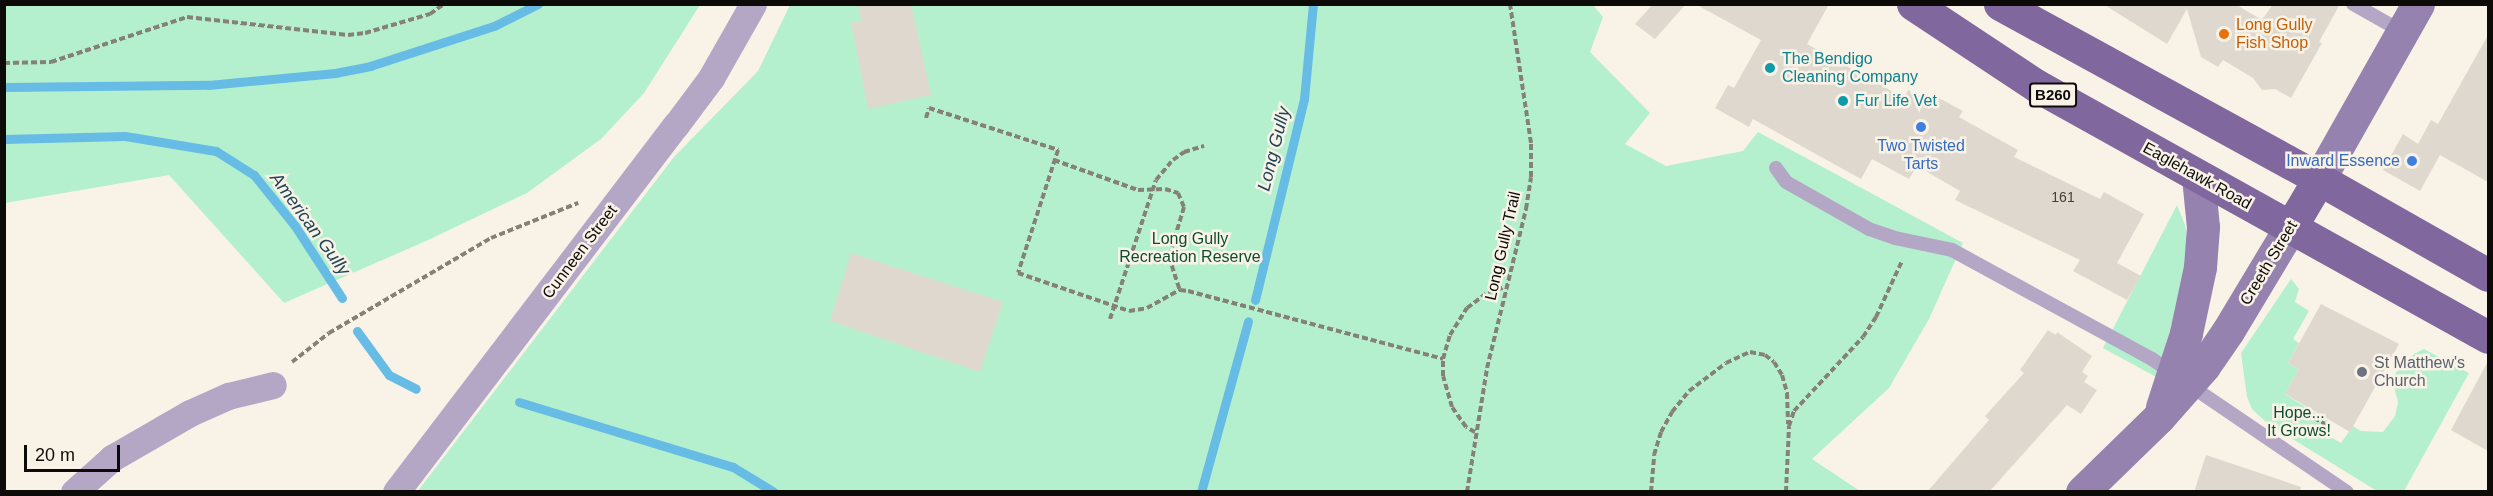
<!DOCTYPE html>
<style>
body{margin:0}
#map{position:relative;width:2493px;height:496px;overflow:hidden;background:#f9f2e7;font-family:Helvetica,sans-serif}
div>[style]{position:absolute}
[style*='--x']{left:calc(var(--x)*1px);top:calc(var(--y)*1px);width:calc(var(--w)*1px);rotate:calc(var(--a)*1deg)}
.green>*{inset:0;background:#b4f0cd}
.stream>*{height:9px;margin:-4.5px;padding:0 4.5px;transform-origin:4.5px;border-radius:4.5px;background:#67bce6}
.building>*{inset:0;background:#dfd8ce}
.path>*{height:4px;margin-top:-2px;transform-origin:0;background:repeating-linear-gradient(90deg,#858179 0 6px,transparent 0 9px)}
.lane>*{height:14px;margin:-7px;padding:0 7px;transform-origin:7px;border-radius:7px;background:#b4a7c6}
.street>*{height:27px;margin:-13.5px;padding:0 13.5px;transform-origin:13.5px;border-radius:13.5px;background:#b4a7c6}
.secondary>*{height:33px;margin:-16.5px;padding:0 16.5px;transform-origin:16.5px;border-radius:16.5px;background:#9682af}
.primary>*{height:33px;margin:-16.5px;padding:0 16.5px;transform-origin:16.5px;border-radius:16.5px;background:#80679e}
.dots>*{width:16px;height:16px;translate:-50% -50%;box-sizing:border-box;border:3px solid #f9f2e7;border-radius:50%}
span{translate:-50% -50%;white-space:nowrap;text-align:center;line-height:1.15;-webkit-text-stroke:5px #f9f2e7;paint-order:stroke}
.number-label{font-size:14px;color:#423e3a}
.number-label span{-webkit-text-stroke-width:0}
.shield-label span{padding:2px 4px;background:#f9f2e7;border:2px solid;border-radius:4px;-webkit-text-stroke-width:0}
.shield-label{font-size:15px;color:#0d0b08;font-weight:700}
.food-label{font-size:16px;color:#c56008}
.left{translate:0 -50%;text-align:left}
.culture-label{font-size:16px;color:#0d838f}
.shop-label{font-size:16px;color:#366cbe}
.right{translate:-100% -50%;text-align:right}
.street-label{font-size:16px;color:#0d0b08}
.park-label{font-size:16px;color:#0c4d31}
.worship-label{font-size:16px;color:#5b616d}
.water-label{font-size:18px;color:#214659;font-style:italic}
.frame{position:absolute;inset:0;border:6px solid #0d0b08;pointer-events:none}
.scale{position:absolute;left:24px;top:445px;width:96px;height:27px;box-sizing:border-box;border:3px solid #0d0b08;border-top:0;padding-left:8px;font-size:18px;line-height:21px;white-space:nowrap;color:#0d0b08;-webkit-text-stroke:4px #f9f2e7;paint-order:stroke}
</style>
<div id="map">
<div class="green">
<div style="clip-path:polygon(5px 4px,700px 4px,700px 5px,644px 93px,601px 139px,527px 193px,426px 241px,284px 303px,169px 175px,5px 203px)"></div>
<div style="clip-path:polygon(790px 5px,1593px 5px,1603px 17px,1590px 52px,1650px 113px,1625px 144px,1666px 166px,1743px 151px,1758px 132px,1963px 243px,1929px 319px,1889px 388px,1812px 459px,1860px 491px,417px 492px,674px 157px,758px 71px)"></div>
<div style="clip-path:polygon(2177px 205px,2185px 225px,2189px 246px,2186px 276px,2156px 377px,2103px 348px)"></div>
<div style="clip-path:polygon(2291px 279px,2299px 289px,2295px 302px,2309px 311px,2293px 339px,2299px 343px,2288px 363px,2299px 369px,2285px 394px,2328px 421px,2322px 432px,2341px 443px,2353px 426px,2361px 431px,2383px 432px,2395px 416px,2398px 402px,2393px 383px,2396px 372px,2414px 354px,2424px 349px,2469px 373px,2404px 491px,2377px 491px,2268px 424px,2252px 409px,2247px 397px,2241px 353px)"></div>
</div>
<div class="stream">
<div style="--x:4;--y:87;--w:204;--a:-0.6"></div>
<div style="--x:208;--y:85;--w:128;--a:-5.4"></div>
<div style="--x:335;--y:73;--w:36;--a:-11"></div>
<div style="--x:370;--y:66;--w:130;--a:-17.9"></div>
<div style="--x:494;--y:26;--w:49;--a:-26.6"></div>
<div style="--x:4;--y:139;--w:121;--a:-1.4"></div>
<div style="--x:125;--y:136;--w:92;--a:9.4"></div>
<div style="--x:216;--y:151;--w:45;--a:32.3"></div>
<div style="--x:254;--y:175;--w:65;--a:51.2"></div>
<div style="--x:295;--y:226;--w:86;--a:56.9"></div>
<div style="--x:1255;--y:300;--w:207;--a:-76.3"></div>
<div style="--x:1304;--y:99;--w:95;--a:-84.6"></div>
<div style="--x:357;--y:331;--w:54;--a:54"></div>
<div style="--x:389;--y:375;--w:30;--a:27"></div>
<div style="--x:519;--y:402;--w:224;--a:16.9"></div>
<div style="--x:733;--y:467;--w:48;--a:31.4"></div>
<div style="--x:1201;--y:492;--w:177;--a:-74.6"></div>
</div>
<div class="building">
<div style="clip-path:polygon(858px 4px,911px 4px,931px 95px,868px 109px,851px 22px,861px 21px)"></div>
<div style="clip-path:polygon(1653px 4px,1686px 4px,1655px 39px,1635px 24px)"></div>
<div style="clip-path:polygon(1695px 4px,1829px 4px,1807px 44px,1904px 98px,1908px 90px,1935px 105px,1939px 98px,1963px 111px,1959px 117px,2018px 150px,2014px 157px,2100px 199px,2104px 192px,2144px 214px,2117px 263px,2141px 276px,2127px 300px,2073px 271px,2080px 260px,1955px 200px,1960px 191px,1917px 166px,1909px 179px,1872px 159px,1861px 179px,1753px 119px,1749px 127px,1715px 108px,1728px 85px,1734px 88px,1761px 40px)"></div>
<div style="clip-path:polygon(2103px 4px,2235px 4px,2262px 20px,2273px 4px,2340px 4px,2319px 42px,2322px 43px,2291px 98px,2275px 89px,2262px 90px,2253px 78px,2223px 60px,2218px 67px,2201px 57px,2187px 9px,2167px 44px)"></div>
<div style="clip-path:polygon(2488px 35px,2488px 182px,2440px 155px,2420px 191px,2383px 170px,2403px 134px,2418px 144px,2431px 120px,2438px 124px)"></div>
<div style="clip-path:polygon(851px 253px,1003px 302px,980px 372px,830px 321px)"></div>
<div style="clip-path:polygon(2321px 304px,2399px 344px,2350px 432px,2285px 394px,2299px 369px,2288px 363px)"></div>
<div style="clip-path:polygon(2048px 330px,2056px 335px,2057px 332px,2092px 356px,2082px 372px,2088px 376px,2084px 382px,2097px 390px,2081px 414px,2067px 405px,1989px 492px,1927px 492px,1989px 420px,1985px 416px,2024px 373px,2020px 370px)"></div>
<div style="clip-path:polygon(2488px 361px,2488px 451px,2451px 430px)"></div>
<div style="clip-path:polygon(2206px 455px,2301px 487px,2300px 492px,2194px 492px)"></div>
</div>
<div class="path">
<div style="--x:4;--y:63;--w:47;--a:-1.2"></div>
<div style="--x:51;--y:62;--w:143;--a:-18.3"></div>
<div style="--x:187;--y:17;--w:162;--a:6.4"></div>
<div style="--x:348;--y:35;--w:17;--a:-7"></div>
<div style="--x:365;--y:33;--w:68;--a:-16.3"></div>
<div style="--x:430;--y:14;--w:17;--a:-36"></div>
<div style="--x:926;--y:118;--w:10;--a:-73"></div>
<div style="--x:929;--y:108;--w:136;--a:18"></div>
<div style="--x:1058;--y:150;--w:129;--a:108"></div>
<div style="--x:1018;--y:273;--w:117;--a:18.9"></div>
<div style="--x:1129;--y:311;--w:18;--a:-9"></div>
<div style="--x:1147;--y:308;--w:38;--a:-29"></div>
<div style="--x:1180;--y:290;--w:8;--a:7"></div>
<div style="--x:1188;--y:291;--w:264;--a:14.9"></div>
<div style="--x:1054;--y:160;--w:89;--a:19.7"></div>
<div style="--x:1138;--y:190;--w:27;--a:-2"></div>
<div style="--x:1165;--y:189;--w:14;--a:17"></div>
<div style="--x:1178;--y:193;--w:15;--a:67"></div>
<div style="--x:1184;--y:207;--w:52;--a:106.7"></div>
<div style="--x:1169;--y:257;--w:35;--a:72"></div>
<div style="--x:1110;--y:319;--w:146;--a:-71.7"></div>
<div style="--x:1156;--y:180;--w:26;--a:-50"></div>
<div style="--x:1173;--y:160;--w:14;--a:-36"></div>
<div style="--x:1184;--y:152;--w:21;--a:-17"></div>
<div style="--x:292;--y:362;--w:47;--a:-38.1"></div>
<div style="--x:329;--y:333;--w:188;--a:-30.4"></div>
<div style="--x:491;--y:238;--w:94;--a:-21.9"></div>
<div style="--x:2272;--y:414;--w:26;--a:-11"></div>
<div style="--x:2298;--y:409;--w:33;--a:29"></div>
<div style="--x:1475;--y:432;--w:10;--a:-151"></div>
<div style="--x:1466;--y:427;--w:24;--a:-125"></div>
<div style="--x:1452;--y:407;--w:32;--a:-106"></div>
<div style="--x:1443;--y:376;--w:17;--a:-90"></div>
<div style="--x:1443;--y:359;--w:25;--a:-74"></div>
<div style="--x:1450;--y:335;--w:32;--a:-58"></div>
<div style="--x:1467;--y:308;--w:26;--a:-37"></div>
<div style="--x:1488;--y:292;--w:19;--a:-16"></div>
<div style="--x:1467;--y:492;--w:126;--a:-80.8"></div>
<div style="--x:1487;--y:368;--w:164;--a:-76.2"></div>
<div style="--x:1526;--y:209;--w:32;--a:-81"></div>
<div style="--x:1531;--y:177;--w:34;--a:-90"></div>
<div style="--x:1531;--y:143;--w:141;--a:-98.6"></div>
<div style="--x:1651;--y:492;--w:37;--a:-85"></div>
<div style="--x:1654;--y:455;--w:24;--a:-73"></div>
<div style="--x:1661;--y:432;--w:23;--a:-61"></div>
<div style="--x:1672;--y:412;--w:27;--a:-51"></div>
<div style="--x:1689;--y:391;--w:46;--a:-37.1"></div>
<div style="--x:1726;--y:363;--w:26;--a:-25"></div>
<div style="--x:1750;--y:352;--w:15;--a:11"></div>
<div style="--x:1765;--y:355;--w:11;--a:38"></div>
<div style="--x:1774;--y:362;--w:15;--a:58"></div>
<div style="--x:1782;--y:375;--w:19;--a:74"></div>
<div style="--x:1787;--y:393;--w:31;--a:88"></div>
<div style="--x:1786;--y:492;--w:66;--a:-87.4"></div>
<div style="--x:1789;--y:426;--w:16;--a:-72"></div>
<div style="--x:1794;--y:411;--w:101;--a:-47"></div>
<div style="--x:1863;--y:337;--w:24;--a:-57"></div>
<div style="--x:1876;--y:317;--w:62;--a:-65.1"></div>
</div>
<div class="lane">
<div style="--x:2353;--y:4;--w:57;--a:29.2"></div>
<div style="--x:1776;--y:168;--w:17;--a:54"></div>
<div style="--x:1786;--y:182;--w:95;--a:29.5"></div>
<div style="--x:1869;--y:229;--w:28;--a:19"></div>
<div style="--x:1895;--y:238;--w:58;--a:11.9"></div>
<div style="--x:1952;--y:250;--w:228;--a:28.6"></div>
<div style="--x:2152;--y:359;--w:24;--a:35"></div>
<div style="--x:2188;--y:384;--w:192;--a:34.2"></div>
</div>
<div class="street">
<div style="--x:74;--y:492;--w:51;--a:-41.8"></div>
<div style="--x:112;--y:458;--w:90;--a:-30"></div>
<div style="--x:190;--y:413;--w:42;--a:-24.1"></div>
<div style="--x:228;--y:396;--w:46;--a:-13.7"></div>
<div style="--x:396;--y:492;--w:462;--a:-52.7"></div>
<div style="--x:676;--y:125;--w:59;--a:-53.3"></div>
<div style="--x:711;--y:78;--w:85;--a:-60.4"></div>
</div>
<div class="secondary">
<div style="--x:2319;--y:179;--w:201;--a:-60.5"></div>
<div style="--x:2162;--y:407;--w:78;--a:-72"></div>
<div style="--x:2186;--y:333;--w:67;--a:-78"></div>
<div style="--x:2200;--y:267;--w:40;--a:-85.7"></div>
<div style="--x:2203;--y:227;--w:50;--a:-95.7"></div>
<div style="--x:2082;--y:492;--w:107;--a:-44.2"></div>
<div style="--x:2159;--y:417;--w:68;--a:-48.6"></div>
<div style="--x:2204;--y:366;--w:42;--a:-55.6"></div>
<div style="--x:2228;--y:331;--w:120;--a:-59"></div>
</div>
<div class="primary">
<div style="--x:1913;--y:4;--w:149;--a:33.5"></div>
<div style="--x:2037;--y:86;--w:516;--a:29.1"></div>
<div style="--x:2000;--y:4;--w:364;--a:28.7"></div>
<div style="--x:2319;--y:179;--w:194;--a:29.6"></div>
<div style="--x:2290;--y:228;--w:57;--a:-59.4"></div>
</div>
<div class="dots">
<div style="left:2224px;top:34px;background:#e8710a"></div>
<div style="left:1770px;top:68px;background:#0f9aa8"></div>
<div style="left:1843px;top:101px;background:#0f9aa8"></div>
<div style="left:1921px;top:127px;background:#3f7fe0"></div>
<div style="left:2412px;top:161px;background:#3f7fe0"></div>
<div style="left:2362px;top:372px;background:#6b7280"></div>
</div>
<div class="number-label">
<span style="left:2063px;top:197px">161</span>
</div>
<div class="shield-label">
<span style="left:2053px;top:95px">B260</span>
</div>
<div class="food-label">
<span class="left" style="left:2236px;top:34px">Long Gully<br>Fish Shop</span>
</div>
<div class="culture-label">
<span class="left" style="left:1782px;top:68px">The Bendigo<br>Cleaning Company</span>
<span class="left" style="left:1855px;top:101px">Fur Life Vet</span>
</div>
<div class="shop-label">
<span style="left:1921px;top:155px">Two Twisted<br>Tarts</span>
<span class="right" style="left:2400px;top:161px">Inward Essence</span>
</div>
<div class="street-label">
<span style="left:2197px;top:176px;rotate:29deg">Eaglehawk Road</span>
<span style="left:1503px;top:246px;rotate:-77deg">Long Gully Trail</span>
<span style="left:580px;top:252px;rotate:-53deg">Cunneen Street</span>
<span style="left:2269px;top:263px;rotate:-59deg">Creeth Street</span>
</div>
<div class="park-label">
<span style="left:1190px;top:248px">Long Gully<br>Recreation Reserve</span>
<span style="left:2299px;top:422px">Hope...<br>It Grows!</span>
</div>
<div class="worship-label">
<span class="left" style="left:2374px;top:372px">St Matthew's<br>Church</span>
</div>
<div class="water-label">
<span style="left:1274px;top:149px;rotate:-76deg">Long Gully</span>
<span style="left:310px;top:224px;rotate:54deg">American Gully</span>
</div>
<div class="frame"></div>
<div class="scale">20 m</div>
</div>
